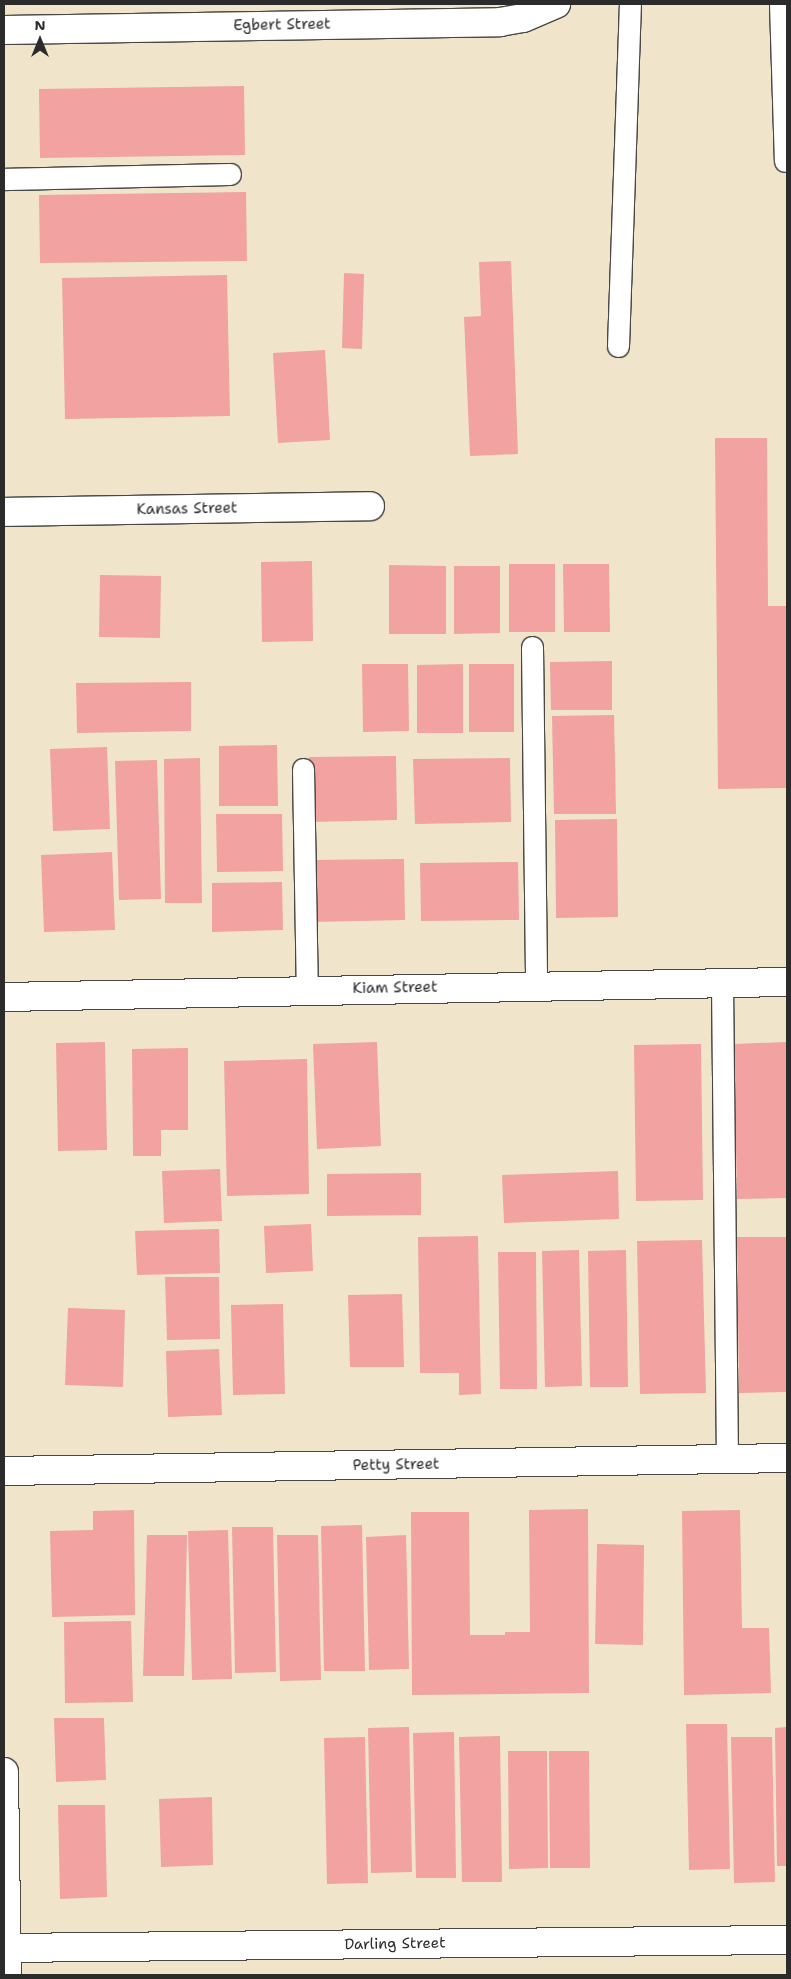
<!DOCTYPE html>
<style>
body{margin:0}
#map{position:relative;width:791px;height:1979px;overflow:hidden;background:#f0e5ca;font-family:"Shantell Sans",sans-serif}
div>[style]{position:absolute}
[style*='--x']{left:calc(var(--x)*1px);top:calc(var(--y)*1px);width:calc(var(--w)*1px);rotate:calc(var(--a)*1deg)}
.building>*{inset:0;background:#f1a2a1}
.roads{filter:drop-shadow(1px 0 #494743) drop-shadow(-1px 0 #494743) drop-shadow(0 1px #494743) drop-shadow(0 -1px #494743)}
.service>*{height:21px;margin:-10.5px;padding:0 10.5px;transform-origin:10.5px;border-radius:10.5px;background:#fff}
.minor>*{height:28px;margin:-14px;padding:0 14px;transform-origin:14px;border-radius:14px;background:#fff}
span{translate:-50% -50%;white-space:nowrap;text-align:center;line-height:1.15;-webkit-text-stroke:4.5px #fff;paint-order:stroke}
.street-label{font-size:15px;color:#2b2b2b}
.frame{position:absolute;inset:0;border:5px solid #2b2b2b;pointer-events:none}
.north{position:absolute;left:15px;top:15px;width:50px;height:50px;-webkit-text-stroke:4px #fff;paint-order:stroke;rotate:0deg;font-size:14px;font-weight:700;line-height:20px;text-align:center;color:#2b2b2b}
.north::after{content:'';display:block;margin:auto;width:18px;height:22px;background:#2b2b2b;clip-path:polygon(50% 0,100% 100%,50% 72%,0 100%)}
</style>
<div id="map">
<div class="building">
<div style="clip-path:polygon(244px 86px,245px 155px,40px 158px,39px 89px)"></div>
<div style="clip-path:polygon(246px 192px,247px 261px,40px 263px,39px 195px)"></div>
<div style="clip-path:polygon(511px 261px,518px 454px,470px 456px,464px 317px,481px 316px,479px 262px)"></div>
<div style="clip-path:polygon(344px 273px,364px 274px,362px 349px,342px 348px)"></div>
<div style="clip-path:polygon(227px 275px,230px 416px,65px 419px,62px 278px)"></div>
<div style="clip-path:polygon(325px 350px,330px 440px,278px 443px,273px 353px)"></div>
<div style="clip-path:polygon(715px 438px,767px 438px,768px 606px,787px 606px,787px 788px,718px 789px)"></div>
<div style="clip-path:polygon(312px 561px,313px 641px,262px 642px,261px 562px)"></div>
<div style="clip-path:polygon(509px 564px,555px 564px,555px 632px,509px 632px)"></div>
<div style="clip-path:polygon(563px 564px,609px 564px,610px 632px,564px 632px)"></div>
<div style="clip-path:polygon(389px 565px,446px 566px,446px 634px,389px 634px)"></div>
<div style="clip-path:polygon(454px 566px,500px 566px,500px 633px,454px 634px)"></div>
<div style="clip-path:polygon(100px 575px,161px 576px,160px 638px,99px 637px)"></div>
<div style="clip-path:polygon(612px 661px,612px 710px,551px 710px,550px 662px)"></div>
<div style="clip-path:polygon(362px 664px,408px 664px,409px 731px,363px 732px)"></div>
<div style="clip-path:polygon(463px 664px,463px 733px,417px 733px,417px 665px)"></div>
<div style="clip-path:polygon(469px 664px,514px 664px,514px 732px,469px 732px)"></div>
<div style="clip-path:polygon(191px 682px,191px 731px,77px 733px,76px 683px)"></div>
<div style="clip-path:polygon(614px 715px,616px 814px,554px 814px,552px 716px)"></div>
<div style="clip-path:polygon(277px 745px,278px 806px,219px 806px,219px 746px)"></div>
<div style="clip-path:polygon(107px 747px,110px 829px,53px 831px,50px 749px)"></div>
<div style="clip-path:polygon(396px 756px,397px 820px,310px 822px,309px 757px)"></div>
<div style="clip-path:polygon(200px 758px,202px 903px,165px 903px,164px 759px)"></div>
<div style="clip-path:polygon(510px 758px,511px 822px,415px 824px,413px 759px)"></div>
<div style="clip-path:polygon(157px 760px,161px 899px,119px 900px,115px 761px)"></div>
<div style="clip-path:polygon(216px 814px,282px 814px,283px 871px,217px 872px)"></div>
<div style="clip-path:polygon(617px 819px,618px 917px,556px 918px,555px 820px)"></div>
<div style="clip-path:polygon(112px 852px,115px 930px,44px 932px,41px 855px)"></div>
<div style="clip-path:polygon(404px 859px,405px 920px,312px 922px,311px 860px)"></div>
<div style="clip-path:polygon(518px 862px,519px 920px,421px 921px,420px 863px)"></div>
<div style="clip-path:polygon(282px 882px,283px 930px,212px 932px,212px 883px)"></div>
<div style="clip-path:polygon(105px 1042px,107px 1150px,58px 1151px,56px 1043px)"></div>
<div style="clip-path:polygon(377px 1042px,381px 1146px,317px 1149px,313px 1044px)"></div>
<div style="clip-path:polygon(787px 1042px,787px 1198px,737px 1199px,734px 1044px)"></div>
<div style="clip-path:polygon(701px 1044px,703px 1200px,636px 1201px,634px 1045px)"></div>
<div style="clip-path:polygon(188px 1048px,188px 1130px,161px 1130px,161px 1156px,133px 1156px,132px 1049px)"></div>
<div style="clip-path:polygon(307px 1059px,309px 1194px,227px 1196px,224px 1061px)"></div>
<div style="clip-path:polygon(220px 1169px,222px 1221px,164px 1223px,162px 1171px)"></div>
<div style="clip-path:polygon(618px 1171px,619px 1219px,504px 1223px,502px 1175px)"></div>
<div style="clip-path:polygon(421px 1173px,421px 1215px,327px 1216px,327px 1174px)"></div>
<div style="clip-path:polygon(311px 1224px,313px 1271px,266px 1273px,264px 1226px)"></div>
<div style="clip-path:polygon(219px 1229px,220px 1273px,137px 1275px,135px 1231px)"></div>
<div style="clip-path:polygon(478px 1236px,481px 1394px,459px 1395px,459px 1373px,420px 1373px,418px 1237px)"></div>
<div style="clip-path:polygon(737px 1237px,787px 1237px,787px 1392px,739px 1393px)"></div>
<div style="clip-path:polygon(702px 1240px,706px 1393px,640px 1394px,637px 1241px)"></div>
<div style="clip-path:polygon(579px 1250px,582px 1386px,545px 1387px,542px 1251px)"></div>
<div style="clip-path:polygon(626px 1250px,628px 1387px,590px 1387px,588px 1251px)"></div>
<div style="clip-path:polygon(498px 1252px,536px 1252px,537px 1389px,500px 1389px)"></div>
<div style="clip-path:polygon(165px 1277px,219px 1277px,220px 1339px,167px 1340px)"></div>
<div style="clip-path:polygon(402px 1294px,404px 1367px,350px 1367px,348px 1295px)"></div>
<div style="clip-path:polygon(283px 1304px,285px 1394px,233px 1395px,231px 1305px)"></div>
<div style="clip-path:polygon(68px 1308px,125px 1310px,123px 1387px,65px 1385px)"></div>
<div style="clip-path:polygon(219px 1349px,222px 1415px,168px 1417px,166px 1351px)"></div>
<div style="clip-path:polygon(588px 1509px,589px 1693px,412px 1695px,411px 1512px,469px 1512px,470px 1635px,505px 1635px,505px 1632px,530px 1632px,529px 1510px)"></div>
<div style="clip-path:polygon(134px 1510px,135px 1615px,52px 1617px,50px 1531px,93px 1530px,93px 1511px)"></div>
<div style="clip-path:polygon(740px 1510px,742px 1628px,769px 1628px,771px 1693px,684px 1695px,682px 1511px)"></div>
<div style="clip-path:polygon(362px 1525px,365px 1671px,324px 1671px,321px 1526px)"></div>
<div style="clip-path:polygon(232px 1527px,273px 1527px,276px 1672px,235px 1673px)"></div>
<div style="clip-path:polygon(228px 1530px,232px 1679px,192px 1680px,188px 1531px)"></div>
<div style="clip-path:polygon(147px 1535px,187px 1535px,184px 1676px,143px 1676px)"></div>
<div style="clip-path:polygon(277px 1535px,318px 1535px,321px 1680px,280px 1681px)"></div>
<div style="clip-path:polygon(406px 1535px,409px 1669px,369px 1670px,366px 1537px)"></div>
<div style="clip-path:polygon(597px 1544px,644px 1545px,643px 1645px,595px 1644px)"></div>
<div style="clip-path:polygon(131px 1621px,133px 1702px,65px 1703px,64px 1622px)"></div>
<div style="clip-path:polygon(54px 1718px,104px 1718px,106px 1780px,56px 1782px)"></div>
<div style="clip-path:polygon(686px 1724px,727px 1724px,730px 1869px,689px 1870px)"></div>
<div style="clip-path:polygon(409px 1727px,412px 1872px,371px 1873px,368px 1728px)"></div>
<div style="clip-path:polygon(787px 1727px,787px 1866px,777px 1866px,775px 1728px)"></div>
<div style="clip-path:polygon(454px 1732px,456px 1878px,416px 1878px,413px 1733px)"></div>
<div style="clip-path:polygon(500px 1736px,502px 1882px,462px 1882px,459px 1737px)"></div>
<div style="clip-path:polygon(365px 1737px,368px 1883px,327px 1884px,324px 1738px)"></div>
<div style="clip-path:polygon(731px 1737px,772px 1737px,775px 1882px,734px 1883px)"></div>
<div style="clip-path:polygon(508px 1751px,547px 1751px,548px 1868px,509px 1869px)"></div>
<div style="clip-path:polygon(549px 1751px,589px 1751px,590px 1868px,550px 1868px)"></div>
<div style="clip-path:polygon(212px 1797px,213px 1865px,161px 1867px,159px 1799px)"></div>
<div style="clip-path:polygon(58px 1805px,105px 1805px,107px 1897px,60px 1899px)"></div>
</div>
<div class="roads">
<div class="service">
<div style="--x:780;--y:4;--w:157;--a:88.2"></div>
<div style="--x:4;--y:179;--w:226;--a:-1.3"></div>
<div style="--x:618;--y:346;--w:342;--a:-88"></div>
<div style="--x:532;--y:647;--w:339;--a:89.3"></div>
<div style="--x:303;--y:769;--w:220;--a:89"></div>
<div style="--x:722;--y:983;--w:476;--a:89.4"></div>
</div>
<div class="minor">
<div style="--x:4;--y:30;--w:496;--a:-0.9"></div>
<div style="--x:500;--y:22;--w:23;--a:-10"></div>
<div style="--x:523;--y:18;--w:36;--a:-23"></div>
<div style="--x:4;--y:512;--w:366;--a:-0.9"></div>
<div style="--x:4;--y:997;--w:783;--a:-1.1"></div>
<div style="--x:4;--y:1471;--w:783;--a:-0.95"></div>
<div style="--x:4;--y:1772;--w:203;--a:89.2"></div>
<div style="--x:4;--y:1948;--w:783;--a:-0.59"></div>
</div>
</div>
<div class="street-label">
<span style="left:282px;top:25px;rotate:-1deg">Egbert Street</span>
<span style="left:187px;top:509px;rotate:-1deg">Kansas Street</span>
<span style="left:395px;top:988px;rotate:-1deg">Kiam Street</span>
<span style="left:396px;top:1465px;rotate:-1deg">Petty Street</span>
<span style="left:395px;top:1944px;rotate:-1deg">Darling Street</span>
</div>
<div class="frame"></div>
<div class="north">N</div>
</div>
